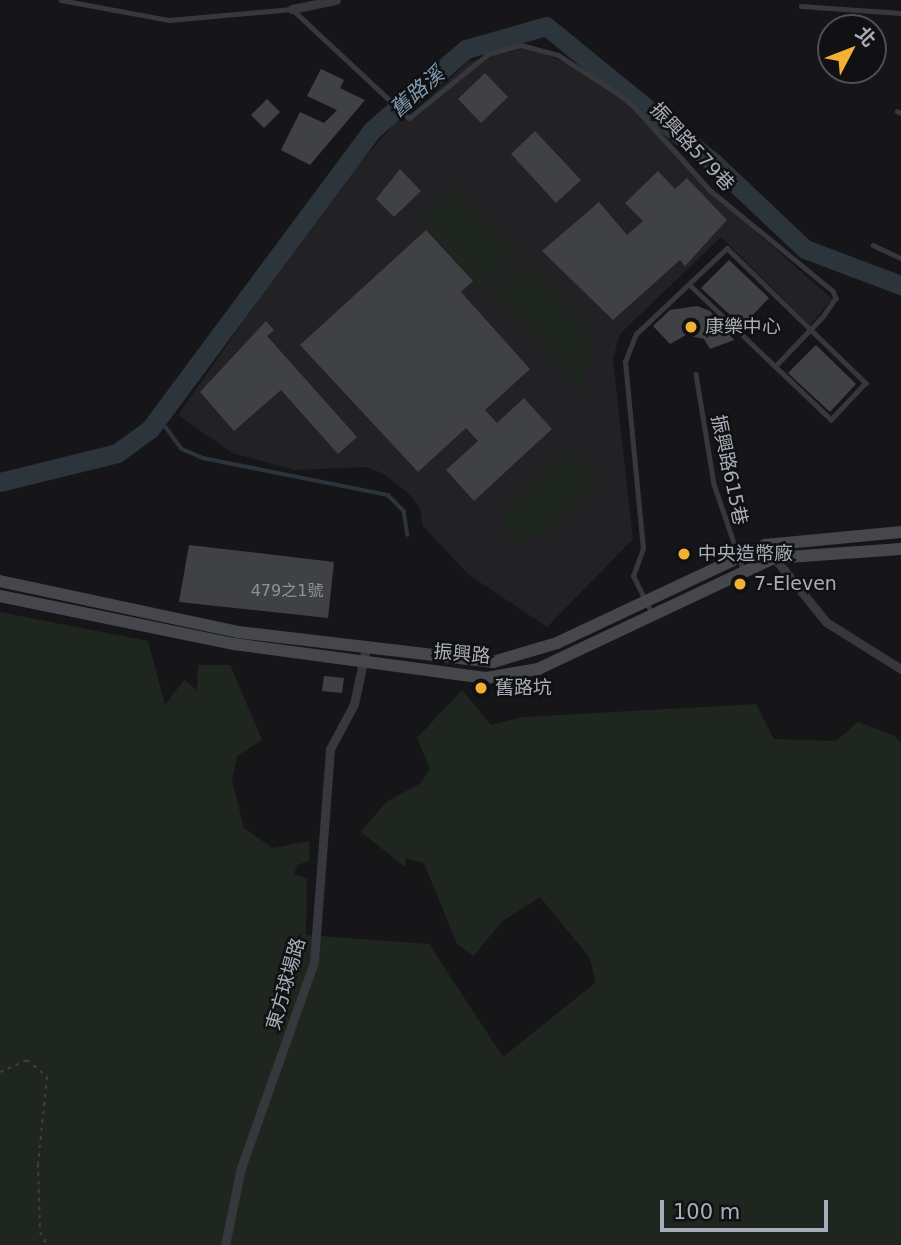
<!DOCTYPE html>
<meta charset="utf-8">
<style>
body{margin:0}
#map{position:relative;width:901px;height:1245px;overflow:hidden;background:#161618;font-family:"DejaVu Sans","Noto Sans TC",sans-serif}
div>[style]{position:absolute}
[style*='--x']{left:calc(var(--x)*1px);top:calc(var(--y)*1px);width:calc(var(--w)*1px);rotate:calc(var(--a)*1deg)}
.built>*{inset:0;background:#222225}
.green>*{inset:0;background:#1e261f}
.stream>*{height:3.5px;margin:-1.75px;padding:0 1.75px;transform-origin:1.75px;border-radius:1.75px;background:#2c353c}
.river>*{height:19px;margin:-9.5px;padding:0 9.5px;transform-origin:9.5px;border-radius:9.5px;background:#2c353c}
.building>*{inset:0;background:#404145}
.path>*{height:2px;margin-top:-1px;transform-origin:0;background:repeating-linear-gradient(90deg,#3d3f44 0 3.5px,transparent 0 8.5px)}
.lane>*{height:4.5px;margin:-2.25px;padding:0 2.25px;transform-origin:2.25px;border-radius:2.25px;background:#37383d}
.street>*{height:9px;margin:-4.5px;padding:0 4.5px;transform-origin:4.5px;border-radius:4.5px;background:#37383d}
.secondary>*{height:12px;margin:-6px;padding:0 6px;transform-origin:6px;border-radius:6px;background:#45474d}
.dots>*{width:19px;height:19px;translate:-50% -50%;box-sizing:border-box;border:4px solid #111113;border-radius:50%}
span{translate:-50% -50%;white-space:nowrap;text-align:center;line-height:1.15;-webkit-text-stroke:5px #111113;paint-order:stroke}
.number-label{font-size:16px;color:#8e929b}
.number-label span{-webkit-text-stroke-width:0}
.street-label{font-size:19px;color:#a8adb8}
.poi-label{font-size:19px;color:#a8adb8}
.left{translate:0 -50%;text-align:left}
.water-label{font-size:21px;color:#7f9bb3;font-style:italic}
.north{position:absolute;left:817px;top:14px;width:70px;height:70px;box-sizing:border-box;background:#111113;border:2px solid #4d4f55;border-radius:50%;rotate:48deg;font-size:19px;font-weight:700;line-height:28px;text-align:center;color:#a8adb8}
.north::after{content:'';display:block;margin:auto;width:24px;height:32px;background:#f2b134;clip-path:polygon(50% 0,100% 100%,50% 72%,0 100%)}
.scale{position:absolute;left:660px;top:1200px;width:168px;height:32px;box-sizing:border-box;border:4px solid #a8adb8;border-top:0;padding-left:9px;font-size:21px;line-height:24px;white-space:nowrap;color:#a8adb8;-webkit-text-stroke:5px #111113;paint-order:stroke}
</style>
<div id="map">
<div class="built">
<div style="clip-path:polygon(530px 47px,587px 73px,656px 125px,729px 208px,832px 299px,810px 325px,721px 237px,620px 334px,613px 359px,633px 539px,547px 627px,469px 575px,422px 525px,420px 508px,407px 492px,382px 473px,366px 467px,295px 470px,232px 453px,178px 415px,328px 200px,399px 118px,403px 122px,468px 62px)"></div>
</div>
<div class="green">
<div style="clip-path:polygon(457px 187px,517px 253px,480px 286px,420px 220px)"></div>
<div style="clip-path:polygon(526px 263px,591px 334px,583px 391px,493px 293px)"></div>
<div style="clip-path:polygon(572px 449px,596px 472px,588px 495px,547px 537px,514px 542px,498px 519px)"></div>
<div style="clip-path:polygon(0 612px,148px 641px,165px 705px,184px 680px,197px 690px,198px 665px,230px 665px,262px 740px,237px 756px,232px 781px,244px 828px,273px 848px,309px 841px,310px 861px,297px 865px,294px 874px,307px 879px,306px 935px,429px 944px,503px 1057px,595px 983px,590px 958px,540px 897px,503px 921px,473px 956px,457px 944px,424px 863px,406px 858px,405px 867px,361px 832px,386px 802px,421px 783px,430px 768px,417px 738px,462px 690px,491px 725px,523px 717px,756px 704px,774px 739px,836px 741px,858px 722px,895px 736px,901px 743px,901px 1245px,0 1245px)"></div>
</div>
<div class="stream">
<div style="--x:160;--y:419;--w:37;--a:54"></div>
<div style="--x:182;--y:449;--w:23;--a:23"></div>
<div style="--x:203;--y:458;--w:189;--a:11.3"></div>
<div style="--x:388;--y:495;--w:23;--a:45"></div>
<div style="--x:404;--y:511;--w:24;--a:81"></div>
</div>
<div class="river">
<div style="--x:0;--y:482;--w:121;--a:-13.9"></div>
<div style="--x:117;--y:453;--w:41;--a:-36"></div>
<div style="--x:150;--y:429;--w:372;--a:-53.4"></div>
<div style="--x:372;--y:130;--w:124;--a:-40.8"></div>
<div style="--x:466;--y:49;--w:83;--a:-16"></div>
<div style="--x:546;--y:26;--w:217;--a:39.2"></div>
<div style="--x:714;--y:163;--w:125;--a:43.4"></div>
<div style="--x:805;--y:249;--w:103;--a:20.6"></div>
</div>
<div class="building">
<div style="clip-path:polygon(321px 69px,344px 80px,340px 88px,365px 100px,310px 165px,281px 150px,300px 112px,324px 123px,337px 110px,307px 96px)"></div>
<div style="clip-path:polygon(485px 73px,508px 97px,481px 123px,458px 99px)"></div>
<div style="clip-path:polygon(267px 99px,280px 112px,264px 128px,251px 115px)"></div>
<div style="clip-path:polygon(535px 131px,581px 180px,556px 203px,511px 154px)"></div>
<div style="clip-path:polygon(400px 169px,421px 191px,394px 217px,376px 199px)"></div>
<div style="clip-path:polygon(658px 171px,675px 189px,687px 178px,727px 220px,685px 266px,680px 260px,613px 320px,542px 251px,599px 202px,627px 235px,643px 221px,625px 203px)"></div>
<div style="clip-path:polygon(426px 230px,473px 281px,461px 292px,530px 369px,485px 410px,497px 423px,524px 398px,552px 429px,474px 501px,446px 470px,478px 441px,466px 428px,418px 472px,300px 345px)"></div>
<div style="clip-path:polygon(729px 260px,769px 298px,742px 326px,701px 288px)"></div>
<div style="clip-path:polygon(697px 306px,710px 311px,734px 340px,710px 349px,704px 339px,686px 335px,670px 344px,653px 326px,670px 310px)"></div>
<div style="clip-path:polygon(266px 321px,274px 330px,267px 336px,357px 437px,338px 454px,281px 390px,234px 431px,200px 392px)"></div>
<div style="clip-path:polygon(816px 345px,856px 384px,830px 412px,788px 373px)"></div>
<div style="clip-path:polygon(189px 545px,334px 562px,328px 618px,179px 602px)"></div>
<div style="clip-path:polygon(324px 676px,344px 678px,342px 693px,322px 691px)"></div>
</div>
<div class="path">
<div style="--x:0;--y:1072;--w:30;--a:-24"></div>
<div style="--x:27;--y:1060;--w:26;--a:40"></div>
<div style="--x:47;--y:1077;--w:87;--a:95.9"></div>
<div style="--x:38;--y:1164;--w:68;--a:88.3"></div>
<div style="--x:40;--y:1232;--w:15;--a:62"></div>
</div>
<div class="lane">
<div style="--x:61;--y:0;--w:110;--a:10.5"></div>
<div style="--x:169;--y:20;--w:123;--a:-5.1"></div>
<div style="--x:292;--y:9;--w:160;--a:43"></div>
<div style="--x:409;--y:118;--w:102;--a:-39"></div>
<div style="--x:488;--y:54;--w:34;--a:-15"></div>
<div style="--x:521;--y:45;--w:38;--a:15"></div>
<div style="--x:558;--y:55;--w:83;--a:32.7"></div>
<div style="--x:628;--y:100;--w:122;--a:47.7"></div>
<div style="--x:710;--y:190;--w:159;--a:39.4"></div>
<div style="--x:833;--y:291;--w:8;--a:67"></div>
<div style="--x:836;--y:298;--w:22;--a:124"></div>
<div style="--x:824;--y:316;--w:69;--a:133.8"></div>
<div style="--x:801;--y:6;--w:100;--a:4"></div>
<div style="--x:897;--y:111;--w:4;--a:27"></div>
<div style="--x:873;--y:245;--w:31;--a:25"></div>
<div style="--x:696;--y:374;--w:111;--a:80.7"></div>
<div style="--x:714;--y:484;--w:90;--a:71.2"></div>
<div style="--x:651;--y:612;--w:40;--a:-116.6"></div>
<div style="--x:633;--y:576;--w:29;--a:-70"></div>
<div style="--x:643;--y:549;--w:188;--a:-95.5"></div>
<div style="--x:625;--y:362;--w:30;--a:-69"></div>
<div style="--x:636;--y:334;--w:125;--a:-43.4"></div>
<div style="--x:727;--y:248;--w:194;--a:44.2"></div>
<div style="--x:866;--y:383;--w:51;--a:133.4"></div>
<div style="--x:831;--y:420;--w:196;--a:-136.4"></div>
</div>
<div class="street">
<div style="--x:292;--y:9;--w:45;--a:-11.6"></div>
<div style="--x:772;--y:555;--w:86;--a:51.1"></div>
<div style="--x:826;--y:622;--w:89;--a:32.1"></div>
<div style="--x:225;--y:1245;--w:79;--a:-78.3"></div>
<div style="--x:241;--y:1168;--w:219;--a:-70.5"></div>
<div style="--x:314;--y:962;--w:214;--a:-85.7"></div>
<div style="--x:330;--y:749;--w:51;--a:-61.9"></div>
<div style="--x:354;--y:704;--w:57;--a:-77.9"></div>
</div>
<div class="secondary">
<div style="--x:0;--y:581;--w:243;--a:12.1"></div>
<div style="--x:238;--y:632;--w:257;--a:6.7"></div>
<div style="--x:493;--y:662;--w:67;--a:-16.5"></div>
<div style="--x:557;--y:643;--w:230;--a:-25.2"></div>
<div style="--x:765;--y:545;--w:137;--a:-5.5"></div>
<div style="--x:0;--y:596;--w:239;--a:11.6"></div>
<div style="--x:234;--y:644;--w:254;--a:7.7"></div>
<div style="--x:486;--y:678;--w:53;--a:-9.8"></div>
<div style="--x:538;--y:669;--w:261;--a:-25.2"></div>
<div style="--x:774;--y:558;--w:127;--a:-4.1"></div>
</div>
<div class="dots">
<div style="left:691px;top:327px;background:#f2b134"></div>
<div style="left:684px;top:554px;background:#f2b134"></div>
<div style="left:740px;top:584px;background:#f2b134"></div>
<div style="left:481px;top:688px;background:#f2b134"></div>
</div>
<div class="number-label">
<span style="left:287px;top:591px">479之1號</span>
</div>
<div class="street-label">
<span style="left:692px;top:147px;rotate:47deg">振興路579巷</span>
<span style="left:729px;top:470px;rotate:78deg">振興路615巷</span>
<span style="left:462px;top:654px;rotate:5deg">振興路</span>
<span style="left:286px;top:984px;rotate:-74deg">東方球場路</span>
</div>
<div class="poi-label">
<span class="left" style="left:705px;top:327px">康樂中心</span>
<span class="left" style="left:698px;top:554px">中央造幣廠</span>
<span class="left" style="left:754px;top:584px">7-Eleven</span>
<span class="left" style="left:495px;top:688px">舊路坑</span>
</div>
<div class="water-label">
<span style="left:417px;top:92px;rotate:-41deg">舊路溪</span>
</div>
<div class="north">北</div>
<div class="scale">100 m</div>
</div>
